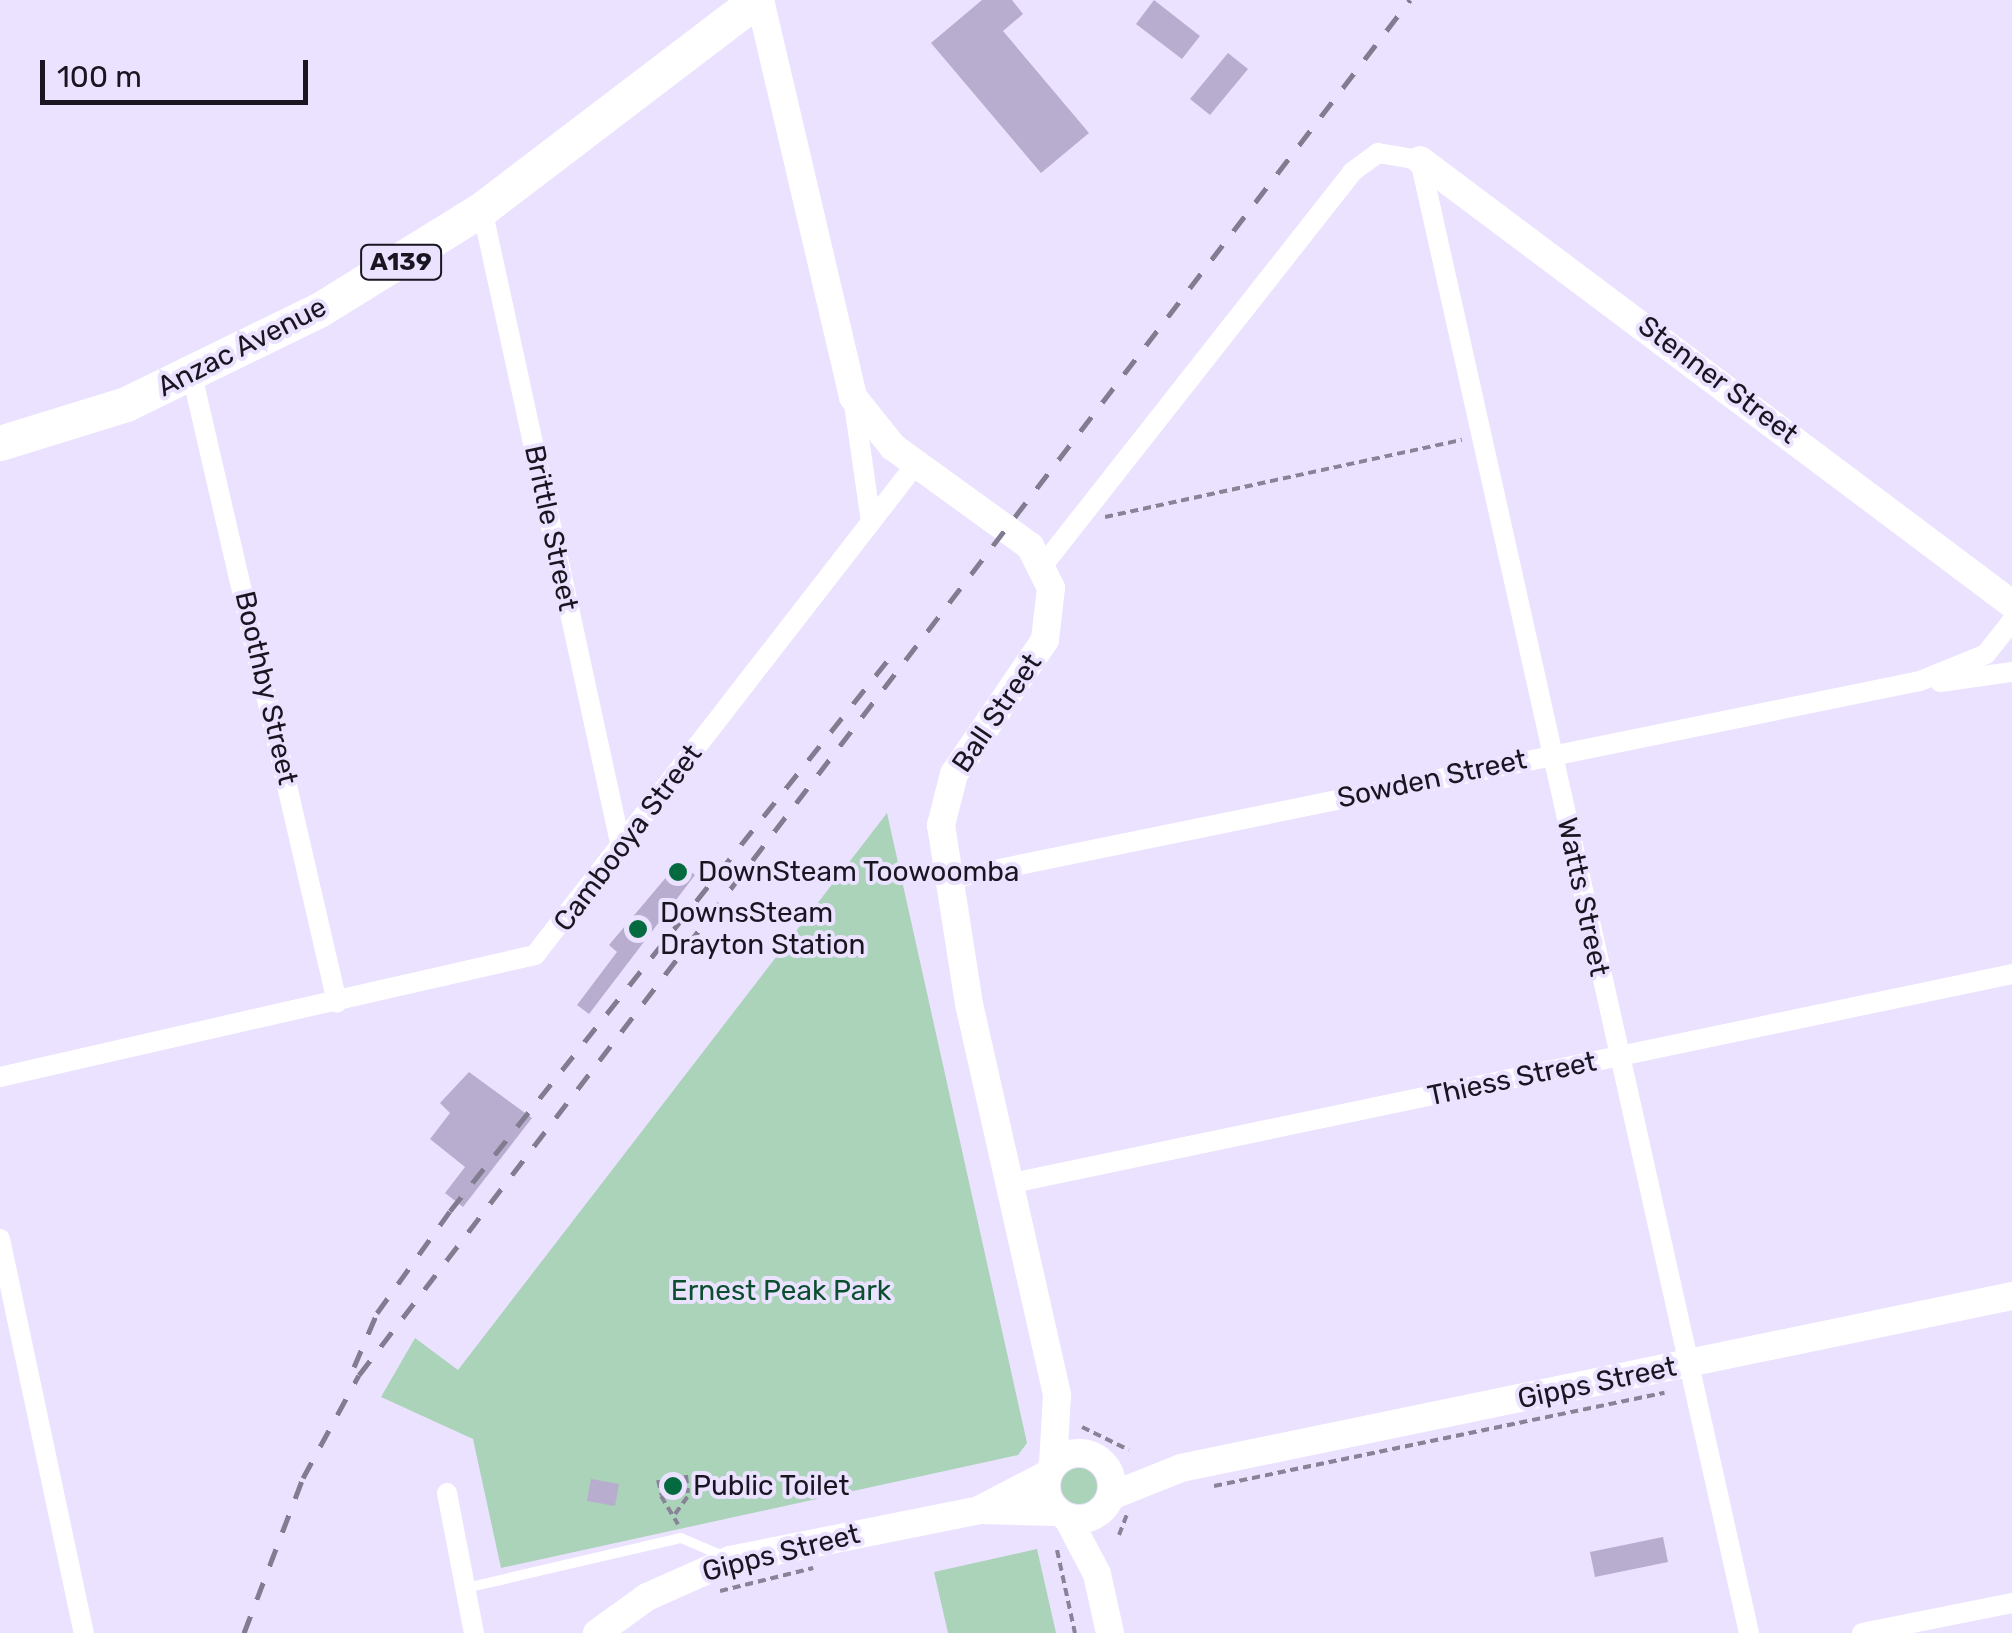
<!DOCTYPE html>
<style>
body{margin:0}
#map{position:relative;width:2012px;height:1633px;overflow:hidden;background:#ebe2ff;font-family:Rubik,sans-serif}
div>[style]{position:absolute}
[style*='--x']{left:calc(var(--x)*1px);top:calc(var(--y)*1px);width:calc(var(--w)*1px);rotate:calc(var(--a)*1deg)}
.green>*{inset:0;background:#abd3b9}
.round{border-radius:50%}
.building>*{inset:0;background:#b8adcf}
.path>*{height:4px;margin-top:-2px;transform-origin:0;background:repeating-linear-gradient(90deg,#898398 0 8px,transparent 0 13px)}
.lane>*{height:10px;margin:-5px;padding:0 5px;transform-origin:5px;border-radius:5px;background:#fff}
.street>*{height:20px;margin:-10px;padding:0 10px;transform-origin:10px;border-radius:10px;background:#fff}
.secondary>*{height:28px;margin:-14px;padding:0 14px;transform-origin:14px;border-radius:14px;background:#fff}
.secondary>.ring{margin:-14px;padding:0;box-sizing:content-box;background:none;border:28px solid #fff;border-radius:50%}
.highway>*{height:35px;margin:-17.5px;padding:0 17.5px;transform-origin:17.5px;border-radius:17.5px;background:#fff}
.rail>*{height:5px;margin-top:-2.5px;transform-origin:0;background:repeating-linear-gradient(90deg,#827c90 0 18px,transparent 0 36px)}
.dots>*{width:28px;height:28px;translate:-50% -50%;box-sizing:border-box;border:5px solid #ebe2ff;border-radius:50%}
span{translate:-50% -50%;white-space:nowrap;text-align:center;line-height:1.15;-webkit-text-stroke:8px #ebe2ff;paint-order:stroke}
.shield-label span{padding:2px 8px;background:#ebe2ff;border:2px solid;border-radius:8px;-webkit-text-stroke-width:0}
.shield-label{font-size:25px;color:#191521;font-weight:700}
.street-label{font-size:28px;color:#191521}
.poi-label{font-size:28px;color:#191521}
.left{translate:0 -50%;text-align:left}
.park-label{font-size:28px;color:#0b4f2f}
.scale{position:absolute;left:40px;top:60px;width:268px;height:45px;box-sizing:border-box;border:5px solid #191521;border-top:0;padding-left:12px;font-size:30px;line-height:35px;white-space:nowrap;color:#191521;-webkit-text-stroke:8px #ebe2ff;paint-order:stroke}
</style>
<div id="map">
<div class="green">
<div style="clip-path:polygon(887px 813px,1027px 1443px,1018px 1455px,501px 1568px,473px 1439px,381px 1397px,415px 1338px,458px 1370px)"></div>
<div class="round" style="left:1061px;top:1468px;width:36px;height:36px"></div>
<div style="clip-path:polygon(1037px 1549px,1056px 1633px,948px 1633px,934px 1572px)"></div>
</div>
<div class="building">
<div style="clip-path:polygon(982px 0,1012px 0,1023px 14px,1003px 31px,1089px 133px,1041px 173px,931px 43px)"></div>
<div style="clip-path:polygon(1154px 0,1200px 36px,1182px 59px,1136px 24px)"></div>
<div style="clip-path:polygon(1228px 53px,1248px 69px,1210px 115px,1190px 99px)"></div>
<div style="clip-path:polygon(679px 862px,695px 875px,589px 1014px,577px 1005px,617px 952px,609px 945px)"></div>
<div style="clip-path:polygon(469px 1072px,532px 1118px,463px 1207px,445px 1193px,465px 1167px,430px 1139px,450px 1113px,440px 1103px)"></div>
<div style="clip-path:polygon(685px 1475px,688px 1491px,662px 1496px,659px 1480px)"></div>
<div style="clip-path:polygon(591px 1479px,619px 1484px,615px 1506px,587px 1501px)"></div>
<div style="clip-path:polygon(1663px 1537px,1668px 1562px,1595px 1577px,1590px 1552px)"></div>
</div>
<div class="path">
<div style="--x:1105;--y:517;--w:365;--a:-12.2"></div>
<div style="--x:1082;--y:1427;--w:52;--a:26.1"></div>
<div style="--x:686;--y:1475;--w:18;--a:84"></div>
<div style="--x:658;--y:1480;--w:16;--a:76"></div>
<div style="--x:1214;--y:1486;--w:460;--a:-11.7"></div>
<div style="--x:661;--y:1496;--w:33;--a:59"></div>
<div style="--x:675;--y:1514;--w:26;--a:-54"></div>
<div style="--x:1119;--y:1535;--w:22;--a:-69"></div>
<div style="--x:1057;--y:1550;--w:85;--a:77.8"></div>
<div style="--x:720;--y:1591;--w:96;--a:-13.9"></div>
</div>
<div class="lane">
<div style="--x:466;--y:1588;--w:221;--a:-13.1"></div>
<div style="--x:681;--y:1538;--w:51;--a:23.1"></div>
</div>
<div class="street">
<div style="--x:482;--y:209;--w:653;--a:77.71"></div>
<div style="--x:192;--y:375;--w:644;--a:76.98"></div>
<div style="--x:853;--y:397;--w:126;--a:81.8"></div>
<div style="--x:1044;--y:564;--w:499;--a:-51.8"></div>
<div style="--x:1352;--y:172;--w:32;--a:-36"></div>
<div style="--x:1378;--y:153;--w:43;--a:9.5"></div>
<div style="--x:1420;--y:160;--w:1509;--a:77.41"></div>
<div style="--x:1940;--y:682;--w:73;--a:-7.9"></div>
<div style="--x:945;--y:880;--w:995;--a:-11.54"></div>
<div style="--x:1920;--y:681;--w:71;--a:-22.2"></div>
<div style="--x:1986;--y:654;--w:42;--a:-51.8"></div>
<div style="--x:0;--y:1077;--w:549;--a:-12.85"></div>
<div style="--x:535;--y:955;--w:621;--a:-52.19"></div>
<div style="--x:1012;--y:1183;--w:1022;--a:-11.8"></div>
<div style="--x:0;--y:1239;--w:403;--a:78"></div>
<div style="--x:447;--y:1493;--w:143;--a:79.1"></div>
<div style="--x:1862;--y:1633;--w:153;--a:-11.3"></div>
</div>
<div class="secondary">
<div style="--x:760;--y:0;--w:408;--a:76.8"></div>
<div style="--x:853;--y:397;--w:64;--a:51.3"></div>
<div style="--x:893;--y:447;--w:169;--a:35.9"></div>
<div style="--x:1030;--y:546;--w:47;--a:63.4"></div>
<div style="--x:1051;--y:588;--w:52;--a:96.6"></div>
<div style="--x:1045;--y:640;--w:162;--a:124.2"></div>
<div style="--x:954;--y:774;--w:53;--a:104.3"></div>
<div style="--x:941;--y:825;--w:181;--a:81.1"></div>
<div style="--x:969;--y:1004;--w:401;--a:77.3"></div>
<div style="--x:1057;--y:1395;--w:70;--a:93.3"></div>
<div style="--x:1420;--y:160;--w:740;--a:36.87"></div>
<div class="ring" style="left:1046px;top:1453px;width:38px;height:38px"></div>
<div style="--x:1111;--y:1496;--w:75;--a:-21.8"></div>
<div style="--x:1181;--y:1468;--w:849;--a:-11.69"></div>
<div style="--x:981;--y:1509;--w:76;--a:-27.6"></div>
<div style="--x:1067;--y:1517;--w:64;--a:62.2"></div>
<div style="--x:1097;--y:1574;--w:60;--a:77.6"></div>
<div style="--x:597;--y:1633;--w:62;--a:-35.8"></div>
<div style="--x:647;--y:1597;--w:91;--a:-24"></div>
<div style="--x:730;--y:1560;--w:255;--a:-11.3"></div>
<div style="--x:980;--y:1510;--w:78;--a:1.5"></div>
</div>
<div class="highway">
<div style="--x:0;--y:443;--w:132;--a:-17.2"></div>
<div style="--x:126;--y:404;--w:215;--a:-26"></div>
<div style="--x:319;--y:310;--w:192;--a:-31.8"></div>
<div style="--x:482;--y:209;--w:345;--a:-37.3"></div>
</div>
<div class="rail">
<div style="--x:354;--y:1367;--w:59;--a:-66.9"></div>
<div style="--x:377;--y:1313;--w:125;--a:-54.4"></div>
<div style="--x:450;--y:1211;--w:715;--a:-51.53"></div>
<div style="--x:244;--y:1633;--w:166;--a:-69.2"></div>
<div style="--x:303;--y:1478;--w:117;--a:-61.5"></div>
<div style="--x:359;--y:1375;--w:1731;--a:-52.61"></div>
</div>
<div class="dots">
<div style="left:678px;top:872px;background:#056a3f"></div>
<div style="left:638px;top:929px;background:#056a3f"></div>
<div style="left:673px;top:1486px;background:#056a3f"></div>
</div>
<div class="shield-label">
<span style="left:401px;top:262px">A139</span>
</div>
<div class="street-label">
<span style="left:242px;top:347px;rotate:-27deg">Anzac Avenue</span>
<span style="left:1718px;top:380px;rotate:37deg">Stenner Street</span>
<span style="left:551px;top:528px;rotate:78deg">Brittle Street</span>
<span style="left:266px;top:688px;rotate:77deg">Boothby Street</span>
<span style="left:997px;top:713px;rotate:-56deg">Ball Street</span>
<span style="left:1432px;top:779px;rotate:-12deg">Sowden Street</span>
<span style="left:628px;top:838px;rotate:-53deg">Cambooya Street</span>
<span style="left:1583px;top:897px;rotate:78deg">Watts Street</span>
<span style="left:1512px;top:1079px;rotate:-12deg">Thiess Street</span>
<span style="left:1597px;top:1383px;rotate:-12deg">Gipps Street</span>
<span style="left:781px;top:1553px;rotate:-14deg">Gipps Street</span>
</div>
<div class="poi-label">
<span class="left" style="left:698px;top:872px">DownSteam Toowoomba</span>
<span class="left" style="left:660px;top:929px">DownsSteam<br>Drayton Station</span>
<span class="left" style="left:693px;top:1486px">Public Toilet</span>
</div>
<div class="park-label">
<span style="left:781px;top:1291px">Ernest Peak Park</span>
</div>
<div class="scale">100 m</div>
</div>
